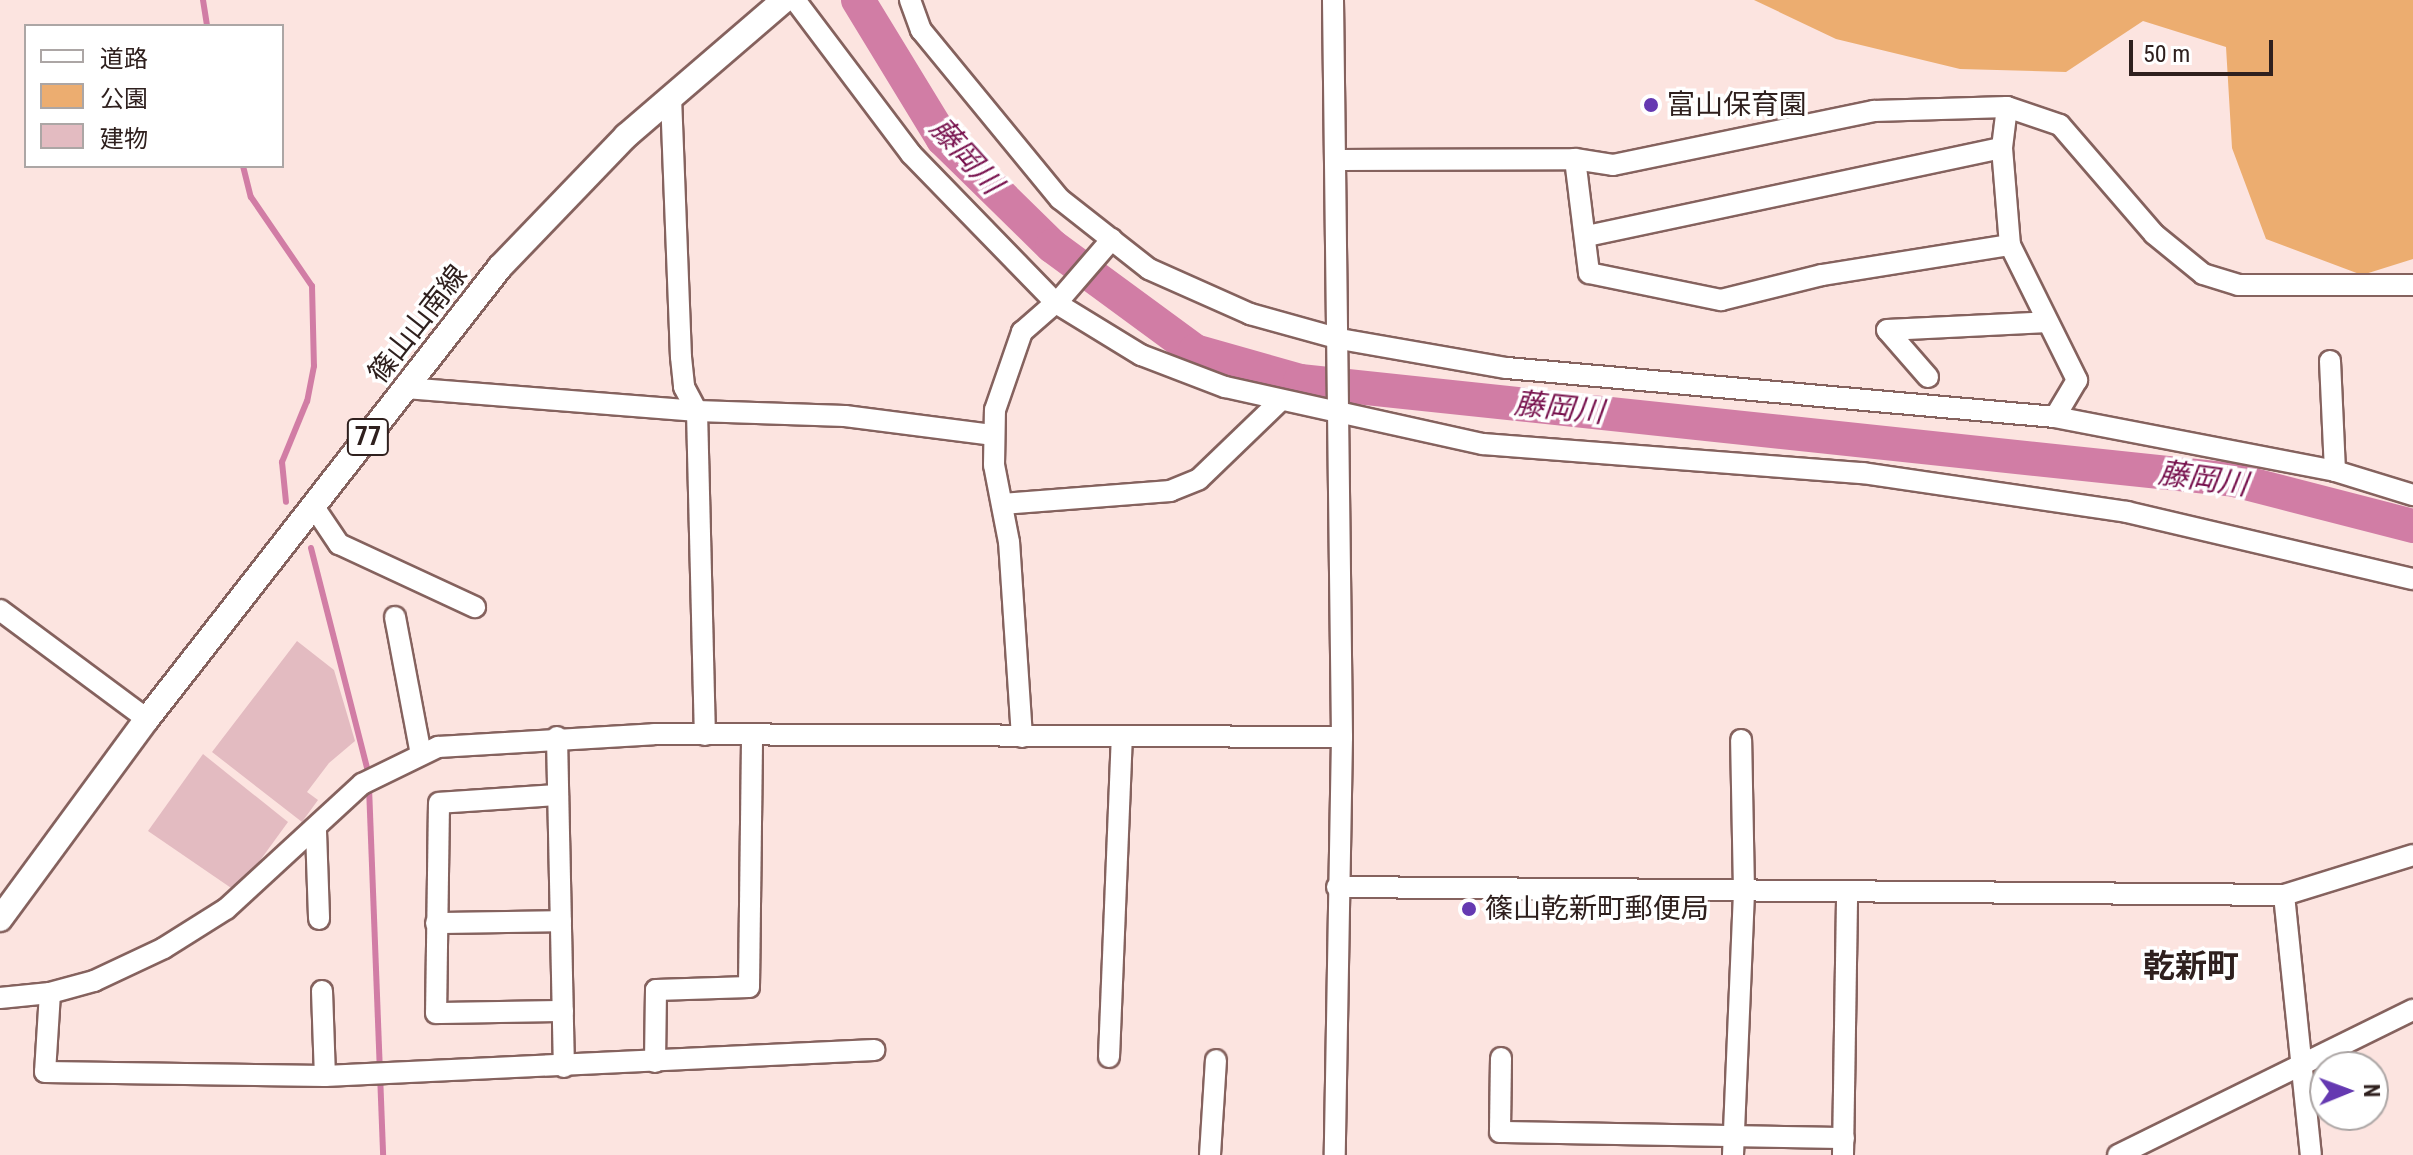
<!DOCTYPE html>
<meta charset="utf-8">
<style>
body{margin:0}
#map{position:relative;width:2413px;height:1155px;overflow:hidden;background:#fce4e0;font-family:"Roboto Condensed","Noto Sans JP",sans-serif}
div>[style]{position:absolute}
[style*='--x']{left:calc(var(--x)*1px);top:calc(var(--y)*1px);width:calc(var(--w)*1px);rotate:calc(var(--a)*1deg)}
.green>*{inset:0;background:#ecad70}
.stream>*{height:6px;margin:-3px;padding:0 3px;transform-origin:3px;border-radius:3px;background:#d17da5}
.river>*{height:34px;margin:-17px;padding:0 17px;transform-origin:17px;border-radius:17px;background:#d17da5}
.building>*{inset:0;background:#e3bbc1}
.roads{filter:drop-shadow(2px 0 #85625e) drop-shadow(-2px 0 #85625e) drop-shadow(0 2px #85625e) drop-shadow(0 -2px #85625e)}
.minor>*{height:20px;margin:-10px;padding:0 10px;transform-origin:10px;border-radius:10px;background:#fff}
.major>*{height:24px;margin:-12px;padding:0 12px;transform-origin:12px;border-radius:12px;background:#fff}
.dots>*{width:22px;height:22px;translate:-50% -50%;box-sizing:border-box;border:4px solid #fff;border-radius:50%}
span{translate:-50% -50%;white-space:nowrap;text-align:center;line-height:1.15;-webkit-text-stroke:7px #fff;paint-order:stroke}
.shield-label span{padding:2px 6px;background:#fff;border:2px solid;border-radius:6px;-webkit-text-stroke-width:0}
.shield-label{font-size:26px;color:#2f201e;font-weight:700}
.poi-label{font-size:28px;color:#2f201e}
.left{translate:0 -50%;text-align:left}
.street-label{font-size:28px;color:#2f201e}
.water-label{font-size:30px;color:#77114d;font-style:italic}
.quarter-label{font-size:32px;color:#2f201e;font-weight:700}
.legend{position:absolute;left:24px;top:24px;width:260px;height:144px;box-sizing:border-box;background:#fff;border:2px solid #aca6a5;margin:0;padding:10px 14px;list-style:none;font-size:24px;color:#2f201e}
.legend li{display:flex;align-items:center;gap:16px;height:40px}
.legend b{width:40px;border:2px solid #aca6a5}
.north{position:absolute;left:2309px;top:1051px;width:80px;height:80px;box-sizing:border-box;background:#fff;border:2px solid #aca6a5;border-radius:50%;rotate:89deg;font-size:22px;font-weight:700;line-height:32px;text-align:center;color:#2f201e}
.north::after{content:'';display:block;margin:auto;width:28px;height:36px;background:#6539b1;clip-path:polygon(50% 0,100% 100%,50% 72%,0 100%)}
.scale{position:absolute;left:2129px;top:40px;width:144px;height:36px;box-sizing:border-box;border:4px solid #2f201e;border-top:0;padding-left:10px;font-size:24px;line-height:28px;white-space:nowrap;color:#2f201e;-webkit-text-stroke:6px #fff;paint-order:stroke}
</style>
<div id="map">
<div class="green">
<div style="clip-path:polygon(1754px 0,2413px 0,2413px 259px,2362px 275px,2266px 239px,2232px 148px,2226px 47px,2143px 21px,2066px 72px,1960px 69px,1836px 39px)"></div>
</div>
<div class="stream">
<div style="--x:203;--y:0;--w:26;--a:81"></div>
<div style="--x:243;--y:166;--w:32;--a:76"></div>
<div style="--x:251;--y:197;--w:108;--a:55.6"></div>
<div style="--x:312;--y:286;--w:80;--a:88.6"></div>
<div style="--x:314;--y:366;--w:36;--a:101"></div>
<div style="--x:307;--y:401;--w:66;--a:112.3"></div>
<div style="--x:282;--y:462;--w:40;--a:84.3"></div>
<div style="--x:311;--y:548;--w:235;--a:75.7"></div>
<div style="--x:369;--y:787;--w:368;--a:87.8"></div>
</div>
<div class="river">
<div style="--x:858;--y:0;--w:163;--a:58.6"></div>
<div style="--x:943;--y:139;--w:153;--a:44.5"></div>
<div style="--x:1052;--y:246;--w:177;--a:36.3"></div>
<div style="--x:1195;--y:351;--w:109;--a:15.9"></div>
<div style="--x:1300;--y:381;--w:939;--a:6.05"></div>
<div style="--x:2234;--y:480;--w:185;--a:14.4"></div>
</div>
<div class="building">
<div style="clip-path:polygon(297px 641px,334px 670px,355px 741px,329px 763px,307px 792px,318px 800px,302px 822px,212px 752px)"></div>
<div style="clip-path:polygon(203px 754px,288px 822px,237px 892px,148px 831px)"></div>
</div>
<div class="roads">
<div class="minor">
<div style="--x:795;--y:0;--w:193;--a:53"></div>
<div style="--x:911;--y:154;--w:208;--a:45.8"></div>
<div style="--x:1056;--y:303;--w:100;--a:31.5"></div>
<div style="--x:1141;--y:355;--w:90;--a:20.9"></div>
<div style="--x:1225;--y:387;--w:264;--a:12.5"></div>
<div style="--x:1483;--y:444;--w:381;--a:4.4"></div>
<div style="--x:1863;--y:473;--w:267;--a:8.4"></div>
<div style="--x:2127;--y:512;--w:294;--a:13.2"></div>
<div style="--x:910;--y:0;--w:32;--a:70"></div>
<div style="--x:921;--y:30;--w:219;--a:50.6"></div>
<div style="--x:1060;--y:199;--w:113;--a:38.2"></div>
<div style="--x:1149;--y:269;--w:111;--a:24"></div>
<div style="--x:1250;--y:314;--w:93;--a:15.5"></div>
<div style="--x:1340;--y:339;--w:169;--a:9.9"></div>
<div style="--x:1507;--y:368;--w:550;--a:5.11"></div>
<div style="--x:2055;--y:417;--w:285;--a:10.9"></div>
<div style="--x:2335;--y:471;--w:82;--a:17.1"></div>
<div style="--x:1333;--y:0;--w:737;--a:89.3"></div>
<div style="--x:1342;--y:737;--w:418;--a:91"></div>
<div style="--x:671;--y:97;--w:260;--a:87.8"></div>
<div style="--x:681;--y:357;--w:30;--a:84"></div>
<div style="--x:684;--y:387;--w:27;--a:62"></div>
<div style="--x:697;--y:411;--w:148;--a:1.9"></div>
<div style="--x:845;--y:416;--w:150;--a:7.3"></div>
<div style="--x:2007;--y:107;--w:41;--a:97"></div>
<div style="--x:2002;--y:148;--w:97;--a:85.3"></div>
<div style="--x:1575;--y:159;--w:115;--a:83"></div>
<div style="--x:1589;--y:273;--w:135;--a:11.6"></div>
<div style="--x:1721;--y:300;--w:104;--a:-13.9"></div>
<div style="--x:1822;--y:275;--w:190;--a:-9.1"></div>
<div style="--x:2010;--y:245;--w:151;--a:63.6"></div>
<div style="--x:2077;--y:380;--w:43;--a:120.7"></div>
<div style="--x:1338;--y:160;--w:237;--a:-0.2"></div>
<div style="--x:1575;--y:159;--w:38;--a:9"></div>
<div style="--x:1613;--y:165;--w:267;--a:-11.7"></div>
<div style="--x:1874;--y:111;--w:133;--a:-1.7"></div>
<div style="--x:2007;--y:107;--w:56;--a:18.8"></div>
<div style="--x:2060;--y:125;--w:144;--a:49.2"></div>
<div style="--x:2154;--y:234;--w:63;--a:39.2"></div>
<div style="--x:2203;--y:274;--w:37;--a:17"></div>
<div style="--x:2238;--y:285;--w:175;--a:0"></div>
<div style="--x:1587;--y:236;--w:424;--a:-12"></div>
<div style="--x:2330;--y:361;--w:110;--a:87.4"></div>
<div style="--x:1928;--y:377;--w:62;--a:-131.1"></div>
<div style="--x:1887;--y:330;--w:161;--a:-2.8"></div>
<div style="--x:406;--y:388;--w:292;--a:4.5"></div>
<div style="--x:697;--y:411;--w:324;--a:88.6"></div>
<div style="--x:1002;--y:504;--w:169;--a:-4.4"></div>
<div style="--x:1170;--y:491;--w:31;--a:-22"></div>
<div style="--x:1199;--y:479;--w:112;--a:-43.9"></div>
<div style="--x:314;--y:507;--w:45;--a:56"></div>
<div style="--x:339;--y:544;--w:150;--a:24.9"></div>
<div style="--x:0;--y:610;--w:183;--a:36.6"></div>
<div style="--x:395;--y:617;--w:139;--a:79.3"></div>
<div style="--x:557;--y:737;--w:330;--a:88.8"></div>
<div style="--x:1022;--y:737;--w:195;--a:-93.8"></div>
<div style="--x:1009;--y:542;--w:78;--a:-101"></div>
<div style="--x:994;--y:465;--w:55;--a:-89"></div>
<div style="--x:995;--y:410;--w:83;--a:-70.9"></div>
<div style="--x:1022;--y:332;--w:52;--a:-41.1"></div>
<div style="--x:1061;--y:298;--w:78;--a:-49.2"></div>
<div style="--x:558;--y:795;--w:119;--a:176.2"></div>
<div style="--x:439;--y:803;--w:210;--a:90.8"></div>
<div style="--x:436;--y:1013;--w:127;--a:-0.9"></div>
<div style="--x:316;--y:831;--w:88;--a:88"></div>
<div style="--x:1337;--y:887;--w:947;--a:0.48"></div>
<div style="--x:2284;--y:895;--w:135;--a:-17.2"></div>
<div style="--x:2284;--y:895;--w:261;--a:84.1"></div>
<div style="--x:436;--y:923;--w:125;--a:-0.9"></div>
<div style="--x:322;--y:991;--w:85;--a:88"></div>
<div style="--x:50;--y:993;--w:79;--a:93.6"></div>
<div style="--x:45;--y:1072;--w:280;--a:0.8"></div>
<div style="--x:325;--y:1076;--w:550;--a:-2.71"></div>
<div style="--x:0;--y:998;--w:50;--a:-5.7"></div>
<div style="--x:50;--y:993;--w:46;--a:-15.3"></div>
<div style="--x:94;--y:981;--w:77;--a:-25.2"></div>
<div style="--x:164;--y:948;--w:73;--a:-32.2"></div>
<div style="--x:226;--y:909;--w:185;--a:-42.6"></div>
<div style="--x:362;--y:784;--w:85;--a:-26"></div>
<div style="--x:438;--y:747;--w:216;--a:-3.4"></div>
<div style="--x:654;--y:734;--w:688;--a:0.25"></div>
<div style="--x:1109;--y:1057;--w:321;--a:-87.7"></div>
<div style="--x:1501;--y:1058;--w:74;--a:90.8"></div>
<div style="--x:1500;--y:1132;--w:344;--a:1"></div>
<div style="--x:655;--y:1062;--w:72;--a:-89.2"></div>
<div style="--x:656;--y:990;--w:93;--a:-1.8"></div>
<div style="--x:749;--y:987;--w:253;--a:-89.3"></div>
<div style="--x:1210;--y:1155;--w:95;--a:-86.4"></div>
<div style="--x:1733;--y:1155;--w:264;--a:-87.6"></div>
<div style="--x:1744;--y:891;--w:151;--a:-91.1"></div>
<div style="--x:1843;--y:1155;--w:263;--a:-89.1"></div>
<div style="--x:2118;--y:1155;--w:329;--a:-26.2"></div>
</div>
<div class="major">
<div style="--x:0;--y:919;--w:248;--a:-53.7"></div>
<div style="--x:147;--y:719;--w:574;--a:-52.01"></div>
<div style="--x:500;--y:267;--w:182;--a:-46.1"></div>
<div style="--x:626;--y:136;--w:208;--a:-40.7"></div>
</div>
</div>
<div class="dots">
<div style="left:1651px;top:105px;background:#6539b1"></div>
<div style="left:1469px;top:909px;background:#6539b1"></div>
</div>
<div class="shield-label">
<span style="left:368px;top:437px">77</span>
</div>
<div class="poi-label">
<span class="left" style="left:1667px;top:105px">富山保育園</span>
<span class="left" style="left:1485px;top:909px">篠山乾新町郵便局</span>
</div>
<div class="street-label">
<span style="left:418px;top:324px;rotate:-52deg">篠山山南線</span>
</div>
<div class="water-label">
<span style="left:966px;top:156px;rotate:48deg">藤岡川</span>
<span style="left:1559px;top:408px;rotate:6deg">藤岡川</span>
<span style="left:2203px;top:479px;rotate:8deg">藤岡川</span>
</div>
<div class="quarter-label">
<span style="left:2191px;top:966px">乾新町</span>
</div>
<ul class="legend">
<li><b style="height:10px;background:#fff"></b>道路</li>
<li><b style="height:22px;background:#ecad70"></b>公園</li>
<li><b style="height:22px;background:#e3bbc1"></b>建物</li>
</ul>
<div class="north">N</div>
<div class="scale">50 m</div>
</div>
